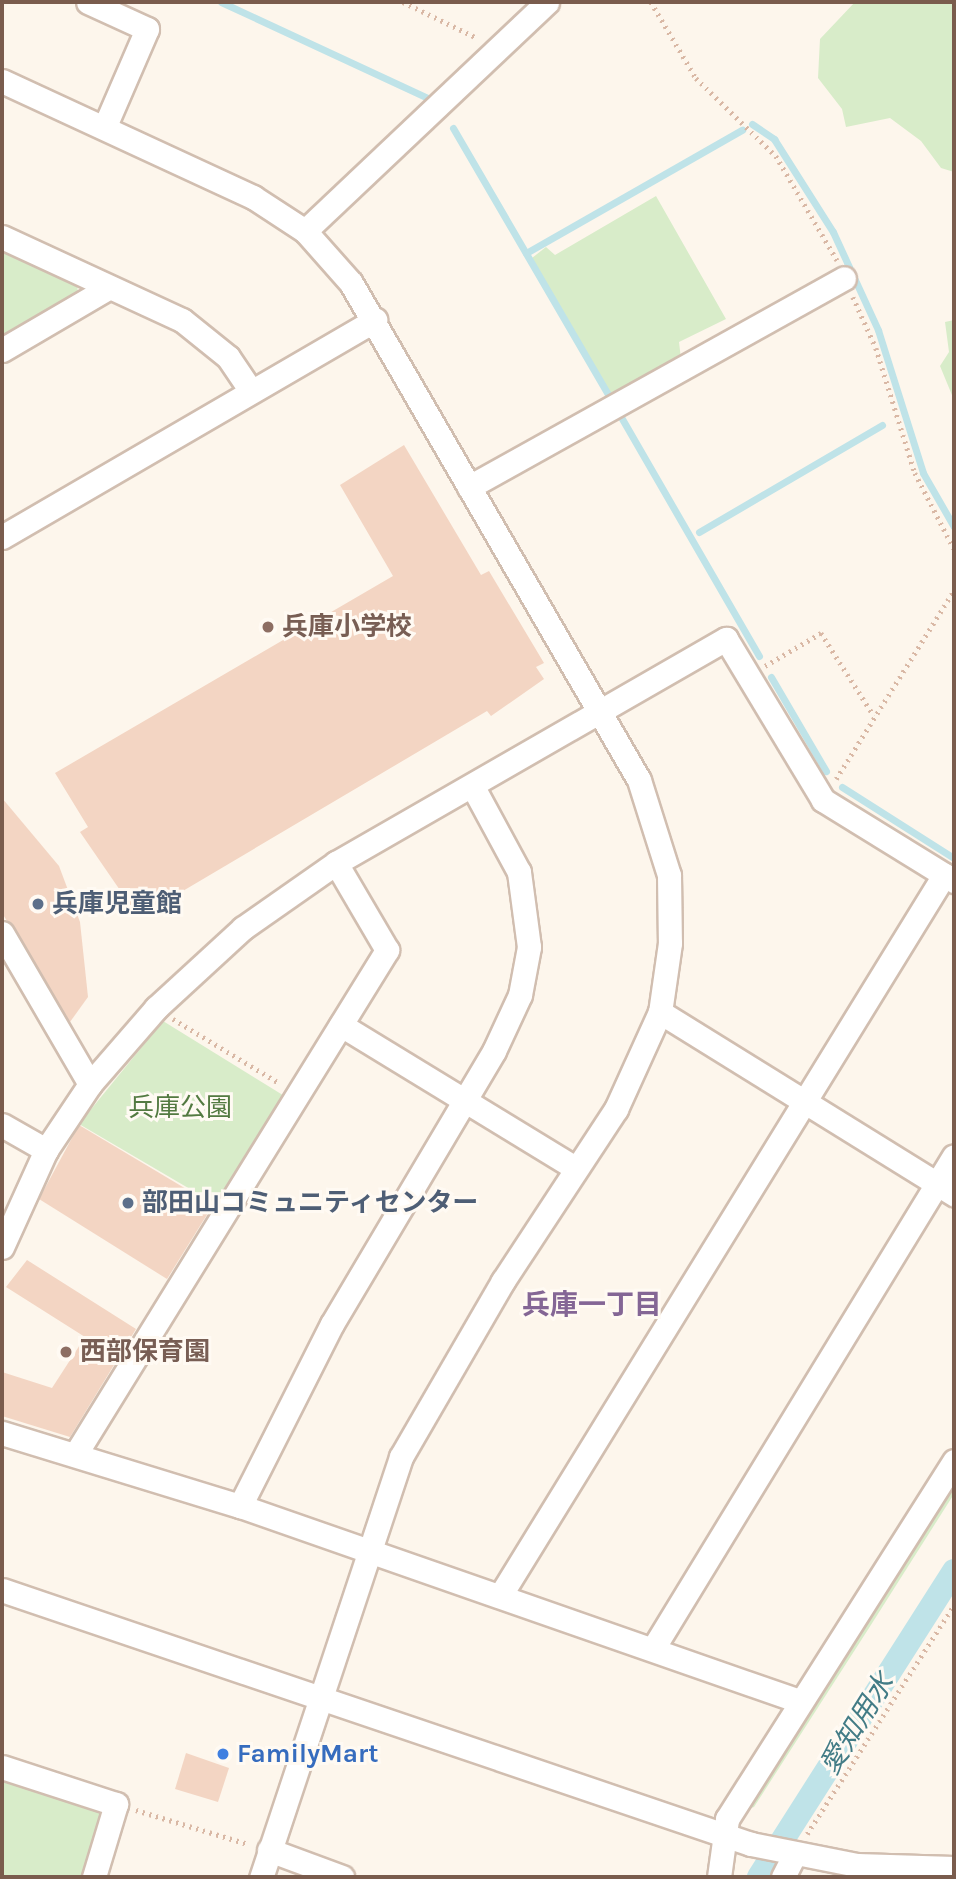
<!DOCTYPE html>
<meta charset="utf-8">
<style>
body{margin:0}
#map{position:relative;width:956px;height:1879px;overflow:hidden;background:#fdf6ec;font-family:Karla,"Noto Sans JP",sans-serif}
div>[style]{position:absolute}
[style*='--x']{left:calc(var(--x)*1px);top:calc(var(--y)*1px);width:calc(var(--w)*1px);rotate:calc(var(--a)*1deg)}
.green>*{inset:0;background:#d8ecc9}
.stream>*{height:7px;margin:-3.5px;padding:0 3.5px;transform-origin:3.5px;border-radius:3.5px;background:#bfe3e8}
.canal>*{height:24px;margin:-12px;padding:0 12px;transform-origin:12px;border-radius:12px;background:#bfe3e8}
.building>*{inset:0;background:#f3d5c3}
.path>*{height:4.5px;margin-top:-2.25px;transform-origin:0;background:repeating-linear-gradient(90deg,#d9b8a5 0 2px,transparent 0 7px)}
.roads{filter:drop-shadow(2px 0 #d1beb0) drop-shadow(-2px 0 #d1beb0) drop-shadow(0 2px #d1beb0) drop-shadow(0 -2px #d1beb0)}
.minor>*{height:23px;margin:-11.5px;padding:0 11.5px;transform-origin:11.5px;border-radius:11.5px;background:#fff}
.dots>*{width:19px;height:19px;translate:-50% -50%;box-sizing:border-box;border:4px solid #fffaf3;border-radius:50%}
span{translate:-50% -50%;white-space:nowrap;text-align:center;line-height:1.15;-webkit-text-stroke:6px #fffaf3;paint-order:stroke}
.education-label{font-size:26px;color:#785e54;font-weight:700}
.left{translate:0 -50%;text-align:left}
.service-label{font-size:26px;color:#4e5e75;font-weight:700}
.park-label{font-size:26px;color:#537a41}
.shop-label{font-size:26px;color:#366cbe;font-weight:700}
.neighbourhood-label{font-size:28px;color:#846695;font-weight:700}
.water-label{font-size:28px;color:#437c86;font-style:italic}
.frame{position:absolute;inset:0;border:4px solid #7a5c4d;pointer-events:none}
</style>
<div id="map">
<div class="green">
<div style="clip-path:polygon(855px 2px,954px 2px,954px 172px,941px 168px,921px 141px,890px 118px,846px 127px,842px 109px,818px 78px,820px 39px)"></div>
<div style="clip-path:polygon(656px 196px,726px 319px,679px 342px,681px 359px,612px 397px,532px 258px,546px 247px,555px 255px)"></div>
<div style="clip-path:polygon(2px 250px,77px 283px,78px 294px,2px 338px)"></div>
<div style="clip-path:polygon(954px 320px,954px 400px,940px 366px,949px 352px,945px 322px)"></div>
<div style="clip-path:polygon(163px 1021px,286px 1097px,219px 1206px,79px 1124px)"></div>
<div style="clip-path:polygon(954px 1480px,954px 1494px,869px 1628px,754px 1807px,743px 1811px)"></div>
<div style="clip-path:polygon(2px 1778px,99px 1810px,102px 1818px,83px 1877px,2px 1877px)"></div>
</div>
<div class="stream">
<div style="--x:221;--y:2;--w:230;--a:24.9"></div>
<div style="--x:430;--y:99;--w:6;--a:-39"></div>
<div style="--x:752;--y:124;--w:27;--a:34"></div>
<div style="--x:774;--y:139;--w:110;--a:57.6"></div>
<div style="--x:833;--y:232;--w:108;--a:65.3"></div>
<div style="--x:878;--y:330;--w:150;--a:72.5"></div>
<div style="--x:923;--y:473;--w:62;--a:60.1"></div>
<div style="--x:453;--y:128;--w:315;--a:59.8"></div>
<div style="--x:526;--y:253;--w:249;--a:-29.7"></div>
<div style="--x:621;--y:417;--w:276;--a:60"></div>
<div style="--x:699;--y:532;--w:212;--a:-30.3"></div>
<div style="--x:771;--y:677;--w:109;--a:59.7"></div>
<div style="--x:842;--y:787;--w:133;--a:32.4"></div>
</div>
<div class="canal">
<div style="--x:759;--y:1877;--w:363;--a:-57.5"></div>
</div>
<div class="building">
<div style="clip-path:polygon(404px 445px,481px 575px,489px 571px,544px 663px,536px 667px,544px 679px,491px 716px,487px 711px,149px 911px,144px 906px,135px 912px,80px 832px,88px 827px,55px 773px,393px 576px,340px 485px)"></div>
<div style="clip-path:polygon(2px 798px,59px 866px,80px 922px,88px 997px,70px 1022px,2px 913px)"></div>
<div style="clip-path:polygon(79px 1125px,213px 1205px,167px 1279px,39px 1199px)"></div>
<div style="clip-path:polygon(27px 1260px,136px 1329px,70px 1437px,2px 1416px,2px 1372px,52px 1388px,85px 1337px,6px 1287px)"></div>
<div style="clip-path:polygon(186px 1753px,229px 1768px,218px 1802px,175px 1789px)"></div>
</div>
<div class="path">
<div style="--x:403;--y:2;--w:82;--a:25.9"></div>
<div style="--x:651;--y:2;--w:88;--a:59.4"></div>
<div style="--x:696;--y:78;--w:112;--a:44.3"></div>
<div style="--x:776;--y:156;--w:121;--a:59.6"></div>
<div style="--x:853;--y:297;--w:56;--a:65.7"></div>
<div style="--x:876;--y:348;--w:131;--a:72.7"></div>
<div style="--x:915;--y:473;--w:85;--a:62.8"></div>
<div style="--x:765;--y:666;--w:65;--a:-30.5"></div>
<div style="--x:821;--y:633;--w:98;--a:57.4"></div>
<div style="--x:836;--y:779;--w:223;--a:-58"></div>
<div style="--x:173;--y:1019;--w:124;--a:31.1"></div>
<div style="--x:136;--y:1810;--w:117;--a:16.9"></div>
<div style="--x:807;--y:1834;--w:272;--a:-57.3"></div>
</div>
<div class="roads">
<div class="minor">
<div style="--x:88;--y:2;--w:65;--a:24.6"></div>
<div style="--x:147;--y:29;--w:106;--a:113.4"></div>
<div style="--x:2;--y:81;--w:277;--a:24.8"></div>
<div style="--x:253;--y:197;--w:62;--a:33.2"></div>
<div style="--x:305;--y:231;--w:69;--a:48.5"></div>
<div style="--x:351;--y:283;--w:574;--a:59.91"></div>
<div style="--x:639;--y:780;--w:100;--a:72.5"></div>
<div style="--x:669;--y:875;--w:68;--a:89.2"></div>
<div style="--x:670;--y:943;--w:70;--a:98.2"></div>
<div style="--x:660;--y:1012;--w:107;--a:114.4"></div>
<div style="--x:616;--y:1109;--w:206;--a:123.3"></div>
<div style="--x:503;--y:1281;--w:203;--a:120.1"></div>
<div style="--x:401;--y:1457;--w:443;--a:108.4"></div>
<div style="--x:305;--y:231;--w:333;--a:-43.4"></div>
<div style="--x:2;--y:237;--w:198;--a:24.8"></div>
<div style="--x:182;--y:320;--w:59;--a:38.8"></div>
<div style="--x:228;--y:357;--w:41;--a:55.9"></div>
<div style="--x:2;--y:350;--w:123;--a:-30.3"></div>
<div style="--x:469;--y:487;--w:429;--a:-29.1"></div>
<div style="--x:2;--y:537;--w:432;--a:-30.2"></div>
<div style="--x:2;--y:933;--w:175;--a:59.8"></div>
<div style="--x:660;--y:1012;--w:346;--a:31.8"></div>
<div style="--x:341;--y:1025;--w:274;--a:31.4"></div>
<div style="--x:2;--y:1125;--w:51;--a:29.6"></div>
<div style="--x:2;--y:1247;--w:107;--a:-65.6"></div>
<div style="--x:46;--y:1150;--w:79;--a:-56.3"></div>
<div style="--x:90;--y:1084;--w:101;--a:-49"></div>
<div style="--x:156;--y:1008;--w:118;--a:-42.6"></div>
<div style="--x:243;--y:928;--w:113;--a:-35"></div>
<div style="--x:336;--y:863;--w:450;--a:-29.9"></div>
<div style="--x:726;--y:639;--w:188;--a:58.9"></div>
<div style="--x:823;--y:800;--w:154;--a:31.7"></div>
<div style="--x:2;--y:1433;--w:249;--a:17.1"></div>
<div style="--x:240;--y:1506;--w:592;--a:19.23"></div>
<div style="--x:75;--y:1455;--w:594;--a:-58.29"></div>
<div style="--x:387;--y:950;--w:101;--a:-120.4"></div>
<div style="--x:240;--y:1506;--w:204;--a:-63.2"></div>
<div style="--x:332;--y:1324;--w:317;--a:-59.3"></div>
<div style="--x:494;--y:1051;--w:62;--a:-65.1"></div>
<div style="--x:520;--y:995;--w:49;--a:-79.4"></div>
<div style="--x:529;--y:947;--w:76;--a:-97.6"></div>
<div style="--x:519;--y:872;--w:97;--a:-118.4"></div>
<div style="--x:2;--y:1590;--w:791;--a:18.73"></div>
<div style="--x:751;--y:1844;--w:108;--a:11.2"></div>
<div style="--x:857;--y:1865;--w:97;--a:1.8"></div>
<div style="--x:500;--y:1596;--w:847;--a:-58.37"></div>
<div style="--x:654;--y:1647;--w:575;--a:-58.58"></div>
<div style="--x:2;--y:1767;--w:120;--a:18"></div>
<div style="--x:116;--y:1804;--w:76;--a:106.8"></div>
<div style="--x:269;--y:1850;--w:78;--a:20.3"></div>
<div style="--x:719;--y:1877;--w:59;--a:-82.1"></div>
<div style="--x:727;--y:1819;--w:424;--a:-57.6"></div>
<div style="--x:783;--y:1877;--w:25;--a:-63"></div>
</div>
</div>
<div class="dots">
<div style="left:268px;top:627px;background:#8d6e63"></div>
<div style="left:38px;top:904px;background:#5c6f8a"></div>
<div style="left:128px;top:1203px;background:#5c6f8a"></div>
<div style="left:66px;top:1352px;background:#8d6e63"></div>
<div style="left:223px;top:1754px;background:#3f7fe0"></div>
</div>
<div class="education-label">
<span class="left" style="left:282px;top:627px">兵庫小学校</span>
<span class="left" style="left:80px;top:1352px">西部保育園</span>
</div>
<div class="service-label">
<span class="left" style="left:52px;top:904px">兵庫児童館</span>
<span class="left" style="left:142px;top:1203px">部田山コミュニティセンター</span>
</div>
<div class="park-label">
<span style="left:180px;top:1108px">兵庫公園</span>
</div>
<div class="shop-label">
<span class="left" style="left:237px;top:1754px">FamilyMart</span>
</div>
<div class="neighbourhood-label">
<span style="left:592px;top:1305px">兵庫一丁目</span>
</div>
<div class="water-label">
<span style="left:857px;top:1724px;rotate:-58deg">愛知用水</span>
</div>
<div class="frame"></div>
</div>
